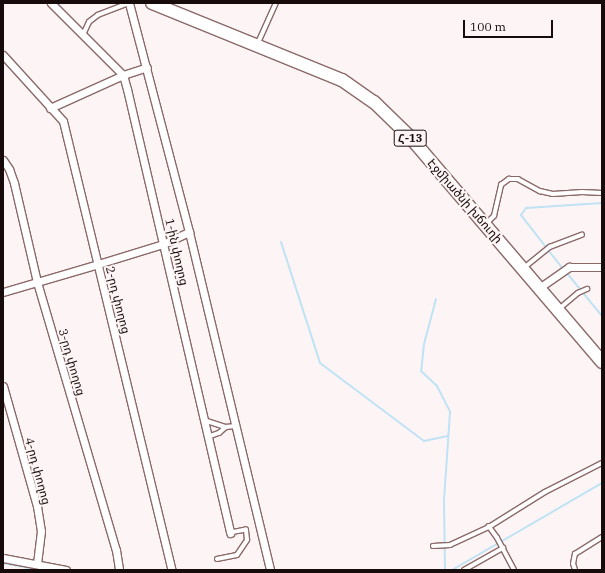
<!DOCTYPE html>
<meta charset="utf-8">
<style>
body{margin:0}
#map{position:relative;width:605px;height:573px;overflow:hidden;background:#fdf5f5;font-family:"IBM Plex Serif","Noto Sans Armenian",serif}
div>[style]{position:absolute}
[style*='--x']{left:calc(var(--x)*1px);top:calc(var(--y)*1px);width:calc(var(--w)*1px);rotate:calc(var(--a)*1deg)}
.stream>*{height:2px;margin:-1px;padding:0 1px;transform-origin:1px;border-radius:1px;background:#bfe2f4}
.roads{filter:drop-shadow(1px 0 #8b6969) drop-shadow(-1px 0 #8b6969) drop-shadow(0 1px #8b6969) drop-shadow(0 -1px #8b6969)}
.service>*{height:3.5px;margin:-1.75px;padding:0 1.75px;transform-origin:1.75px;border-radius:1.75px;background:#fff}
.minor>*{height:7px;margin:-3.5px;padding:0 3.5px;transform-origin:3.5px;border-radius:3.5px;background:#fff}
.primary>*{height:12px;margin:-6px;padding:0 6px;transform-origin:6px;border-radius:6px;background:#fff}
span{translate:-50% -50%;white-space:nowrap;text-align:center;line-height:1.15;-webkit-text-stroke:4px #fdf5f5;paint-order:stroke}
.shield-label span{padding:1px 3px;background:#fdf5f5;border:1px solid;border-radius:3px;-webkit-text-stroke-width:0}
.shield-label{font-size:11px;color:#180b0c;font-weight:700}
.street-label{font-size:12px;color:#180b0c}
.frame{position:absolute;inset:0;border:4px solid #180b0c;pointer-events:none}
.scale{position:absolute;left:463px;top:20px;width:90px;height:18px;box-sizing:border-box;border:2px solid #180b0c;border-top:0;padding-left:5px;font-size:12px;line-height:14px;white-space:nowrap;color:#180b0c;-webkit-text-stroke:3px #fdf5f5;paint-order:stroke}
</style>
<div id="map">
<div class="stream">
<div style="--x:281;--y:242;--w:127;--a:72.1"></div>
<div style="--x:320;--y:363;--w:130;--a:36.9"></div>
<div style="--x:424;--y:441;--w:24;--a:-12"></div>
<div style="--x:563;--y:269;--w:68;--a:-127.9"></div>
<div style="--x:521;--y:215;--w:9;--a:-54"></div>
<div style="--x:526;--y:208;--w:76;--a:-3.8"></div>
<div style="--x:566;--y:272;--w:57;--a:50.7"></div>
<div style="--x:436;--y:299;--w:47;--a:104.9"></div>
<div style="--x:424;--y:344;--w:27;--a:96"></div>
<div style="--x:421;--y:371;--w:22;--a:43"></div>
<div style="--x:437;--y:386;--w:29;--a:63"></div>
<div style="--x:450;--y:412;--w:89;--a:93.9"></div>
<div style="--x:444;--y:501;--w:69;--a:89.2"></div>
<div style="--x:3;--y:563;--w:37;--a:11"></div>
<div style="--x:452;--y:570;--w:173;--a:-30.1"></div>
</div>
<div class="roads">
<div class="service">
<div style="--x:83;--y:35;--w:14;--a:-65"></div>
<div style="--x:89;--y:22;--w:11;--a:-38"></div>
<div style="--x:98;--y:15;--w:33;--a:-21"></div>
<div style="--x:258;--y:43;--w:44;--a:-65.8"></div>
<div style="--x:487;--y:223;--w:10;--a:-45"></div>
<div style="--x:494;--y:216;--w:32;--a:-77"></div>
<div style="--x:501;--y:185;--w:10;--a:-37"></div>
<div style="--x:509;--y:179;--w:9;--a:0"></div>
<div style="--x:518;--y:179;--w:25;--a:29"></div>
<div style="--x:540;--y:191;--w:13;--a:13"></div>
<div style="--x:553;--y:194;--w:29;--a:-4"></div>
<div style="--x:582;--y:192;--w:20;--a:3"></div>
<div style="--x:525;--y:267;--w:32;--a:-39"></div>
<div style="--x:550;--y:247;--w:34;--a:-21"></div>
<div style="--x:559;--y:309;--w:25;--a:-40"></div>
<div style="--x:578;--y:293;--w:10;--a:-24"></div>
<div style="--x:204;--y:420;--w:23;--a:18"></div>
<div style="--x:226;--y:427;--w:9;--a:-6"></div>
<div style="--x:208;--y:437;--w:12;--a:-20"></div>
<div style="--x:219;--y:433;--w:9;--a:-41"></div>
<div style="--x:433;--y:546;--w:17;--a:-3"></div>
<div style="--x:450;--y:545;--w:43;--a:-24.8"></div>
<div style="--x:217;--y:559;--w:20;--a:-11"></div>
<div style="--x:237;--y:555;--w:18;--a:-56"></div>
<div style="--x:247;--y:540;--w:10;--a:-96"></div>
<div style="--x:246;--y:530;--w:16;--a:169"></div>
<div style="--x:464;--y:570;--w:45;--a:-29.4"></div>
<div style="--x:514;--y:570;--w:36;--a:-118"></div>
<div style="--x:497;--y:538;--w:14;--a:-126"></div>
<div style="--x:489;--y:527;--w:66;--a:-32"></div>
<div style="--x:545;--y:492;--w:64;--a:-27"></div>
<div style="--x:575;--y:570;--w:6;--a:-108"></div>
<div style="--x:573;--y:564;--w:10;--a:-79"></div>
<div style="--x:575;--y:554;--w:32;--a:-32"></div>
</div>
<div class="minor">
<div style="--x:51;--y:3;--w:102;--a:45"></div>
<div style="--x:123;--y:75;--w:15;--a:74"></div>
<div style="--x:127;--y:89;--w:456;--a:76.9"></div>
<div style="--x:129;--y:3;--w:237;--a:75.3"></div>
<div style="--x:189;--y:232;--w:348;--a:76.5"></div>
<div style="--x:3;--y:55;--w:89;--a:47.7"></div>
<div style="--x:63;--y:121;--w:462;--a:76.4"></div>
<div style="--x:50;--y:108;--w:80;--a:-24.3"></div>
<div style="--x:123;--y:75;--w:25;--a:-18"></div>
<div style="--x:3;--y:160;--w:11;--a:56"></div>
<div style="--x:9;--y:169;--w:15;--a:70"></div>
<div style="--x:14;--y:183;--w:102;--a:76.9"></div>
<div style="--x:37;--y:282;--w:279;--a:73.6"></div>
<div style="--x:116;--y:550;--w:20;--a:81"></div>
<div style="--x:539;--y:288;--w:37;--a:-35"></div>
<div style="--x:569;--y:267;--w:33;--a:0"></div>
<div style="--x:3;--y:292;--w:99;--a:-16.4"></div>
<div style="--x:98;--y:264;--w:68;--a:-17.1"></div>
<div style="--x:163;--y:244;--w:29;--a:-25"></div>
<div style="--x:3;--y:386;--w:125;--a:74.2"></div>
<div style="--x:37;--y:506;--w:25;--a:81"></div>
<div style="--x:41;--y:531;--w:33;--a:97"></div>
<div style="--x:3;--y:558;--w:64;--a:10.8"></div>
</div>
<div class="primary">
<div style="--x:152;--y:3;--w:205;--a:22.1"></div>
<div style="--x:342;--y:80;--w:39;--a:35"></div>
<div style="--x:374;--y:102;--w:50;--a:44.2"></div>
<div style="--x:410;--y:137;--w:296;--a:49.5"></div>
</div>
</div>
<div class="shield-label">
<span style="left:410px;top:138px">Հ-13</span>
</div>
<div class="street-label">
<span style="left:465px;top:201px;rotate:49deg">Էջմիածնի խճուղի</span>
<span style="left:177px;top:252px;rotate:77deg">1-ին փողոց</span>
<span style="left:118px;top:300px;rotate:76deg">2-րդ փողոց</span>
<span style="left:72px;top:362px;rotate:74deg">3-րդ փողոց</span>
<span style="left:38px;top:471px;rotate:75deg">4-րդ փողոց</span>
</div>
<div class="frame"></div>
<div class="scale">100 m</div>
</div>
